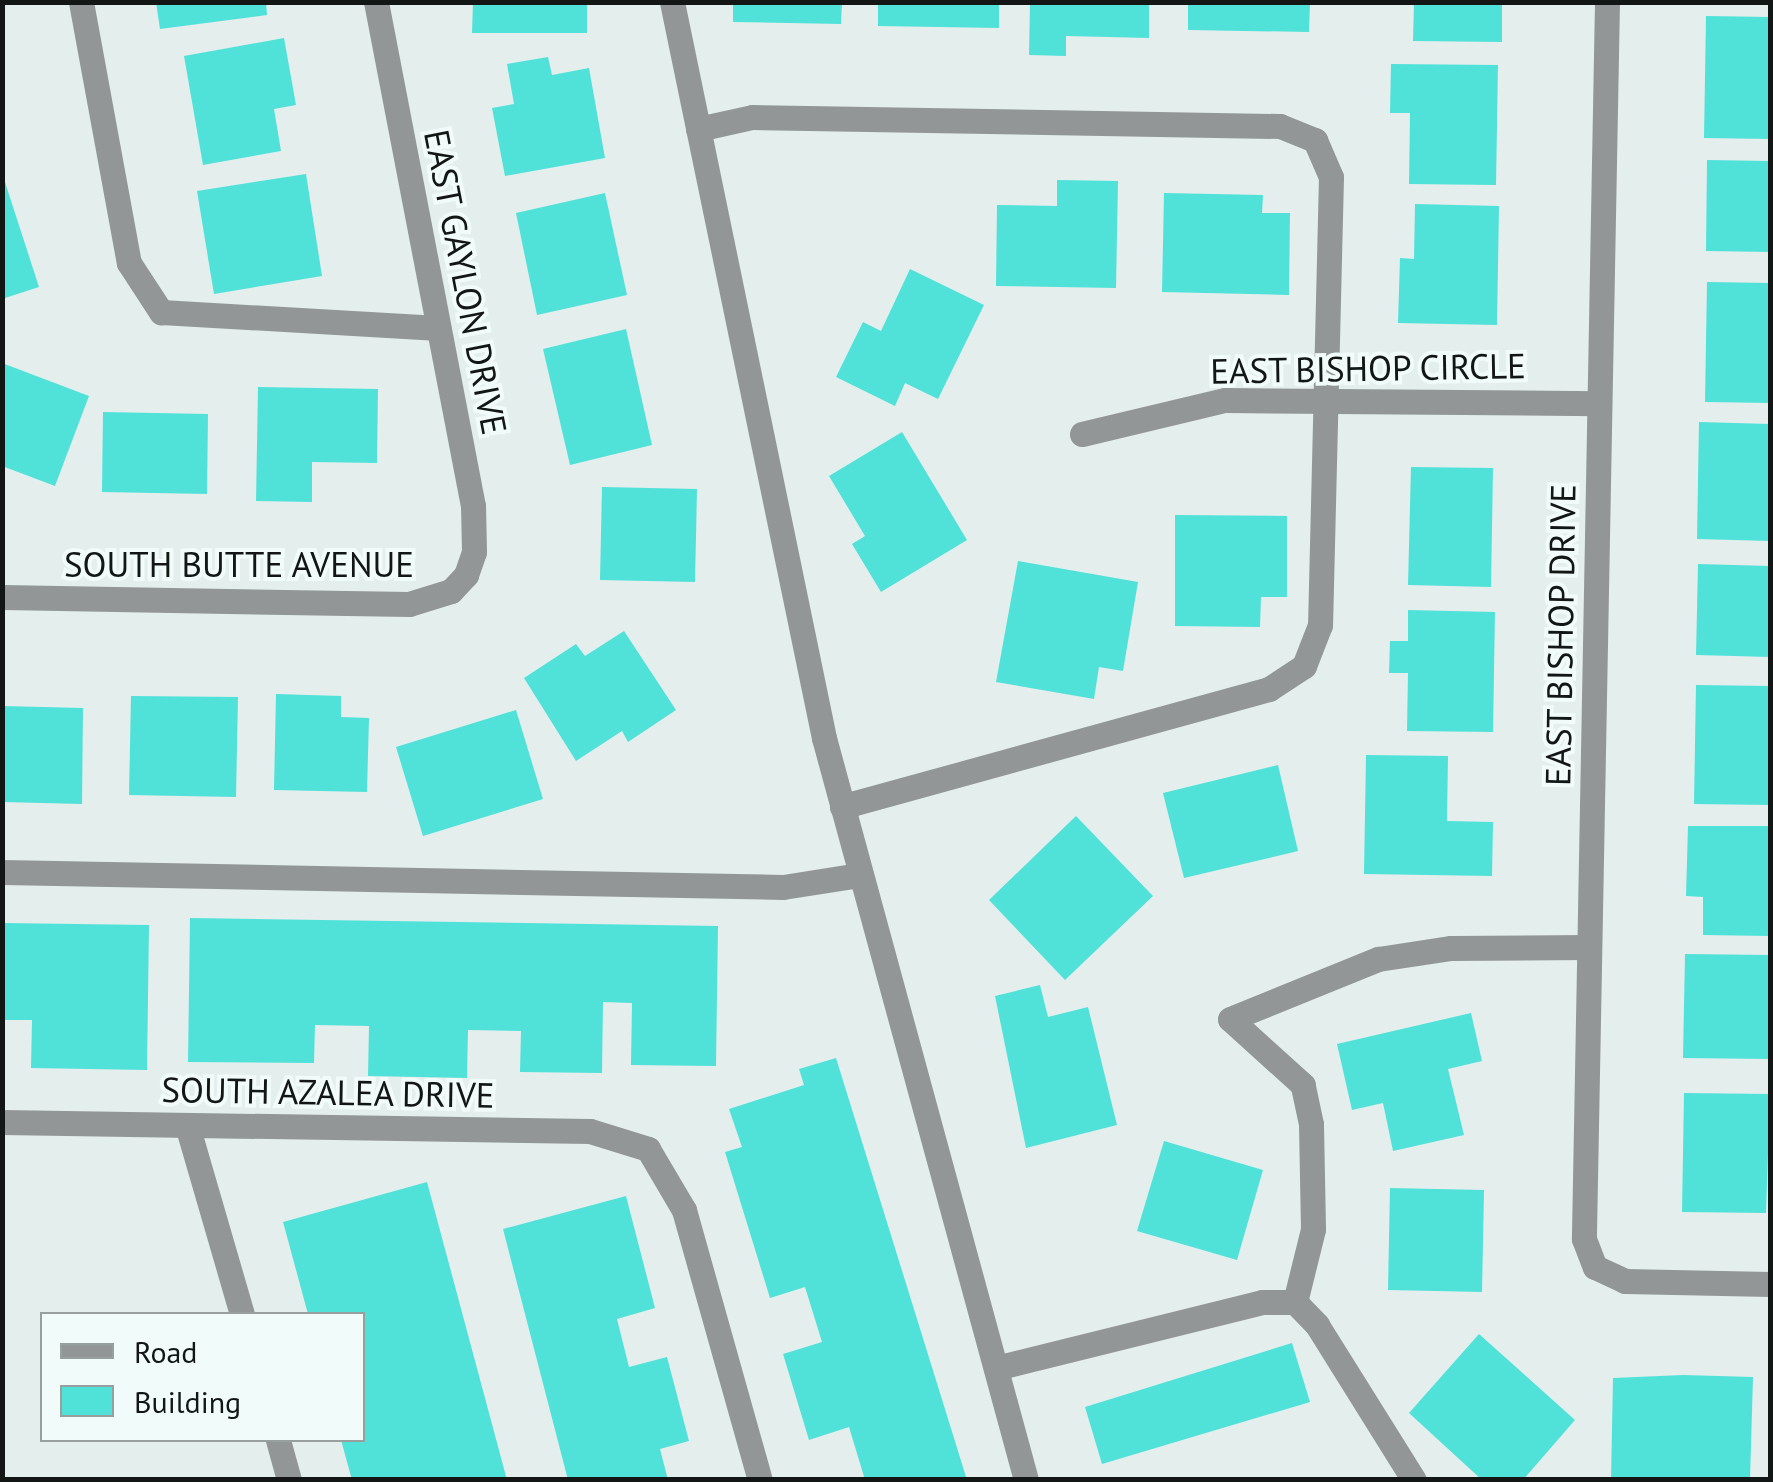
<!DOCTYPE html>
<style>
body{margin:0}
#map{position:relative;width:1773px;height:1482px;overflow:hidden;background:#e4eeed;font-family:"PT Sans",sans-serif}
div>[style]{position:absolute}
[style*='--x']{left:calc(var(--x)*1px);top:calc(var(--y)*1px);width:calc(var(--w)*1px);rotate:calc(var(--a)*1deg)}
.building>*{inset:0;background:#50e1d9}
.minor>*{height:25px;margin:-12.5px;padding:0 12.5px;transform-origin:12.5px;border-radius:12.5px;background:#929696}
span{translate:-50% -50%;white-space:nowrap;text-align:center;line-height:1.15;-webkit-text-stroke:8px #f1fcfa;paint-order:stroke}
.street-label{font-size:35px;color:#121615}
.frame{position:absolute;inset:0;border:5px solid #121615;pointer-events:none}
.legend{position:absolute;left:40px;top:1312px;width:325px;height:130px;box-sizing:border-box;background:#f1fcfa;border:2px solid #98a09e;margin:0;padding:12px 18px;list-style:none;font-size:30px;color:#121615}
.legend li{display:flex;align-items:center;gap:20px;height:50px}
.legend b{width:50px;border:2px solid #98a09e}
</style>
<div id="map">
<div class="building">
<div style="clip-path:polygon(156px 2px,266px 2px,267px 15px,160px 29px)"></div>
<div style="clip-path:polygon(473px 2px,587px 2px,587px 33px,472px 33px)"></div>
<div style="clip-path:polygon(733px 2px,842px 2px,841px 24px,733px 22px)"></div>
<div style="clip-path:polygon(878px 2px,999px 2px,999px 28px,878px 26px)"></div>
<div style="clip-path:polygon(1030px 2px,1149px 2px,1149px 38px,1066px 36px,1066px 56px,1029px 55px)"></div>
<div style="clip-path:polygon(1188px 2px,1310px 2px,1309px 32px,1188px 30px)"></div>
<div style="clip-path:polygon(1414px 2px,1502px 2px,1502px 42px,1413px 41px)"></div>
<div style="clip-path:polygon(1706px 16px,1770px 17px,1770px 139px,1704px 138px)"></div>
<div style="clip-path:polygon(284px 38px,296px 105px,274px 109px,281px 151px,203px 165px,184px 56px)"></div>
<div style="clip-path:polygon(548px 57px,552px 75px,589px 68px,605px 158px,505px 176px,492px 108px,514px 104px,507px 64px)"></div>
<div style="clip-path:polygon(1391px 64px,1498px 65px,1496px 185px,1409px 184px,1410px 113px,1390px 113px)"></div>
<div style="clip-path:polygon(1707px 160px,1770px 161px,1770px 252px,1706px 251px)"></div>
<div style="clip-path:polygon(306px 174px,322px 276px,214px 294px,197px 191px)"></div>
<div style="clip-path:polygon(3px 176px,39px 287px,2px 299px,2px 177px)"></div>
<div style="clip-path:polygon(1057px 180px,1118px 181px,1116px 288px,996px 286px,997px 205px,1057px 206px)"></div>
<div style="clip-path:polygon(605px 193px,627px 295px,537px 315px,516px 213px)"></div>
<div style="clip-path:polygon(1164px 193px,1263px 195px,1262px 213px,1290px 213px,1289px 295px,1162px 292px)"></div>
<div style="clip-path:polygon(1415px 204px,1499px 206px,1497px 325px,1398px 323px,1400px 258px,1414px 259px)"></div>
<div style="clip-path:polygon(910px 269px,984px 305px,938px 399px,905px 383px,895px 406px,836px 377px,863px 322px,881px 331px)"></div>
<div style="clip-path:polygon(1707px 282px,1770px 283px,1770px 403px,1705px 402px)"></div>
<div style="clip-path:polygon(626px 329px,652px 445px,570px 465px,543px 349px)"></div>
<div style="clip-path:polygon(2px 363px,89px 396px,55px 486px,2px 466px)"></div>
<div style="clip-path:polygon(258px 387px,378px 389px,377px 463px,312px 462px,312px 502px,256px 501px)"></div>
<div style="clip-path:polygon(103px 412px,208px 414px,207px 494px,102px 492px)"></div>
<div style="clip-path:polygon(1699px 422px,1770px 424px,1770px 541px,1697px 539px)"></div>
<div style="clip-path:polygon(902px 432px,967px 540px,881px 592px,852px 544px,865px 536px,829px 476px)"></div>
<div style="clip-path:polygon(1411px 467px,1493px 468px,1491px 587px,1408px 585px)"></div>
<div style="clip-path:polygon(602px 487px,697px 489px,695px 582px,600px 580px)"></div>
<div style="clip-path:polygon(1175px 515px,1287px 516px,1287px 597px,1261px 597px,1260px 627px,1175px 626px)"></div>
<div style="clip-path:polygon(1018px 561px,1138px 582px,1123px 671px,1099px 667px,1094px 699px,996px 682px)"></div>
<div style="clip-path:polygon(1698px 564px,1770px 566px,1770px 657px,1696px 655px)"></div>
<div style="clip-path:polygon(1408px 610px,1495px 612px,1493px 732px,1407px 731px,1408px 673px,1389px 673px,1390px 641px,1408px 641px)"></div>
<div style="clip-path:polygon(624px 631px,676px 710px,628px 742px,622px 731px,576px 761px,524px 678px,576px 644px,585px 656px)"></div>
<div style="clip-path:polygon(1696px 685px,1770px 686px,1770px 805px,1694px 804px)"></div>
<div style="clip-path:polygon(276px 694px,341px 696px,341px 717px,369px 718px,367px 792px,274px 790px)"></div>
<div style="clip-path:polygon(131px 696px,238px 697px,236px 797px,129px 795px)"></div>
<div style="clip-path:polygon(2px 706px,83px 708px,82px 804px,2px 802px)"></div>
<div style="clip-path:polygon(516px 710px,543px 799px,423px 836px,396px 747px)"></div>
<div style="clip-path:polygon(1366px 755px,1448px 756px,1447px 821px,1493px 822px,1492px 876px,1364px 874px)"></div>
<div style="clip-path:polygon(1278px 765px,1298px 851px,1184px 878px,1163px 793px)"></div>
<div style="clip-path:polygon(1076px 816px,1153px 896px,1065px 980px,989px 900px)"></div>
<div style="clip-path:polygon(1688px 826px,1770px 826px,1770px 936px,1703px 935px,1703px 897px,1686px 896px)"></div>
<div style="clip-path:polygon(190px 918px,718px 926px,716px 1066px,631px 1065px,632px 1003px,603px 1002px,602px 1073px,520px 1072px,521px 1031px,468px 1030px,467px 1078px,368px 1076px,369px 1026px,315px 1025px,314px 1063px,188px 1062px)"></div>
<div style="clip-path:polygon(2px 923px,149px 925px,147px 1070px,31px 1068px,32px 1020px,2px 1020px)"></div>
<div style="clip-path:polygon(1685px 954px,1770px 955px,1770px 1059px,1683px 1058px)"></div>
<div style="clip-path:polygon(1040px 985px,1048px 1017px,1088px 1007px,1117px 1125px,1026px 1148px,995px 996px)"></div>
<div style="clip-path:polygon(1471px 1013px,1482px 1061px,1448px 1069px,1464px 1135px,1393px 1151px,1383px 1103px,1352px 1110px,1337px 1044px)"></div>
<div style="clip-path:polygon(836px 1058px,967px 1480px,865px 1480px,849px 1427px,809px 1440px,783px 1354px,822px 1342px,805px 1287px,770px 1298px,725px 1152px,742px 1147px,729px 1109px,804px 1085px,799px 1069px)"></div>
<div style="clip-path:polygon(1684px 1093px,1770px 1094px,1766px 1213px,1682px 1212px)"></div>
<div style="clip-path:polygon(1164px 1141px,1263px 1170px,1237px 1260px,1137px 1231px)"></div>
<div style="clip-path:polygon(427px 1182px,507px 1480px,352px 1480px,341px 1440px,362px 1440px,362px 1314px,308px 1314px,283px 1222px)"></div>
<div style="clip-path:polygon(1390px 1188px,1484px 1190px,1482px 1292px,1388px 1290px)"></div>
<div style="clip-path:polygon(626px 1196px,655px 1308px,617px 1319px,629px 1367px,667px 1357px,689px 1441px,660px 1449px,668px 1480px,568px 1480px,503px 1229px)"></div>
<div style="clip-path:polygon(1479px 1334px,1575px 1420px,1523px 1480px,1482px 1480px,1409px 1413px)"></div>
<div style="clip-path:polygon(1292px 1343px,1310px 1402px,1102px 1464px,1085px 1407px)"></div>
<div style="clip-path:polygon(1683px 1375px,1753px 1377px,1750px 1480px,1611px 1480px,1613px 1378px)"></div>
</div>
<div class="minor">
<div style="--x:81;--y:2;--w:265;--a:79.6"></div>
<div style="--x:129;--y:263;--w:59;--a:56.9"></div>
<div style="--x:161;--y:312;--w:278;--a:3.3"></div>
<div style="--x:672;--y:2;--w:752;--a:78.33"></div>
<div style="--x:824;--y:738;--w:769;--a:74.77"></div>
<div style="--x:1607;--y:2;--w:1237;--a:91.07"></div>
<div style="--x:1584;--y:1239;--w:30;--a:69"></div>
<div style="--x:1595;--y:1267;--w:33;--a:25"></div>
<div style="--x:1625;--y:1281;--w:145;--a:1.2"></div>
<div style="--x:698;--y:129;--w:55;--a:-12.5"></div>
<div style="--x:752;--y:117;--w:528;--a:0.98"></div>
<div style="--x:1280;--y:126;--w:38;--a:22"></div>
<div style="--x:1315;--y:140;--w:40;--a:66.6"></div>
<div style="--x:1331;--y:177;--w:448;--a:91.4"></div>
<div style="--x:1320;--y:625;--w:44;--a:111.3"></div>
<div style="--x:1304;--y:666;--w:42;--a:146.7"></div>
<div style="--x:1269;--y:689;--w:443;--a:164.6"></div>
<div style="--x:1082;--y:434;--w:147;--a:-13.4"></div>
<div style="--x:1225;--y:400;--w:374;--a:0.5"></div>
<div style="--x:2;--y:597;--w:407;--a:1"></div>
<div style="--x:409;--y:604;--w:44;--a:-17.2"></div>
<div style="--x:451;--y:591;--w:22;--a:-47"></div>
<div style="--x:466;--y:575;--w:24;--a:-71"></div>
<div style="--x:474;--y:552;--w:46;--a:-91.2"></div>
<div style="--x:473;--y:506;--w:513;--a:-100.89"></div>
<div style="--x:2;--y:872;--w:781;--a:1.1"></div>
<div style="--x:783;--y:887;--w:78;--a:-8.9"></div>
<div style="--x:2;--y:1122;--w:588;--a:0.88"></div>
<div style="--x:590;--y:1131;--w:61;--a:17.2"></div>
<div style="--x:648;--y:1149;--w:71;--a:59.5"></div>
<div style="--x:684;--y:1210;--w:280;--a:74.3"></div>
<div style="--x:187;--y:1125;--w:197;--a:73.8"></div>
<div style="--x:1295;--y:1302;--w:75;--a:-76.1"></div>
<div style="--x:1313;--y:1229;--w:105;--a:-91.1"></div>
<div style="--x:1311;--y:1124;--w:40;--a:-102"></div>
<div style="--x:1303;--y:1085;--w:98;--a:-137.9"></div>
<div style="--x:1230;--y:1019;--w:160;--a:-22.1"></div>
<div style="--x:1378;--y:959;--w:74;--a:-8.6"></div>
<div style="--x:1451;--y:948;--w:138;--a:-0.4"></div>
<div style="--x:996;--y:1368;--w:274;--a:-13.9"></div>
<div style="--x:1262;--y:1302;--w:33;--a:0"></div>
<div style="--x:1295;--y:1302;--w:32;--a:46"></div>
<div style="--x:1317;--y:1325;--w:183;--a:58"></div>
<div style="--x:278;--y:1440;--w:41;--a:74.6"></div>
</div>
<div class="street-label">
<span style="left:466px;top:282px;rotate:79deg">EAST GAYLON DRIVE</span>
<span style="left:1368px;top:368px;rotate:-1deg">EAST BISHOP CIRCLE</span>
<span style="left:239px;top:564px">SOUTH BUTTE AVENUE</span>
<span style="left:1560px;top:635px;rotate:-89deg">EAST BISHOP DRIVE</span>
<span style="left:328px;top:1092px;rotate:1deg">SOUTH AZALEA DRIVE</span>
</div>
<div class="frame"></div>
<ul class="legend">
<li><b style="height:12px;background:#929696"></b>Road</li>
<li><b style="height:28px;background:#50e1d9"></b>Building</li>
</ul>
</div>
